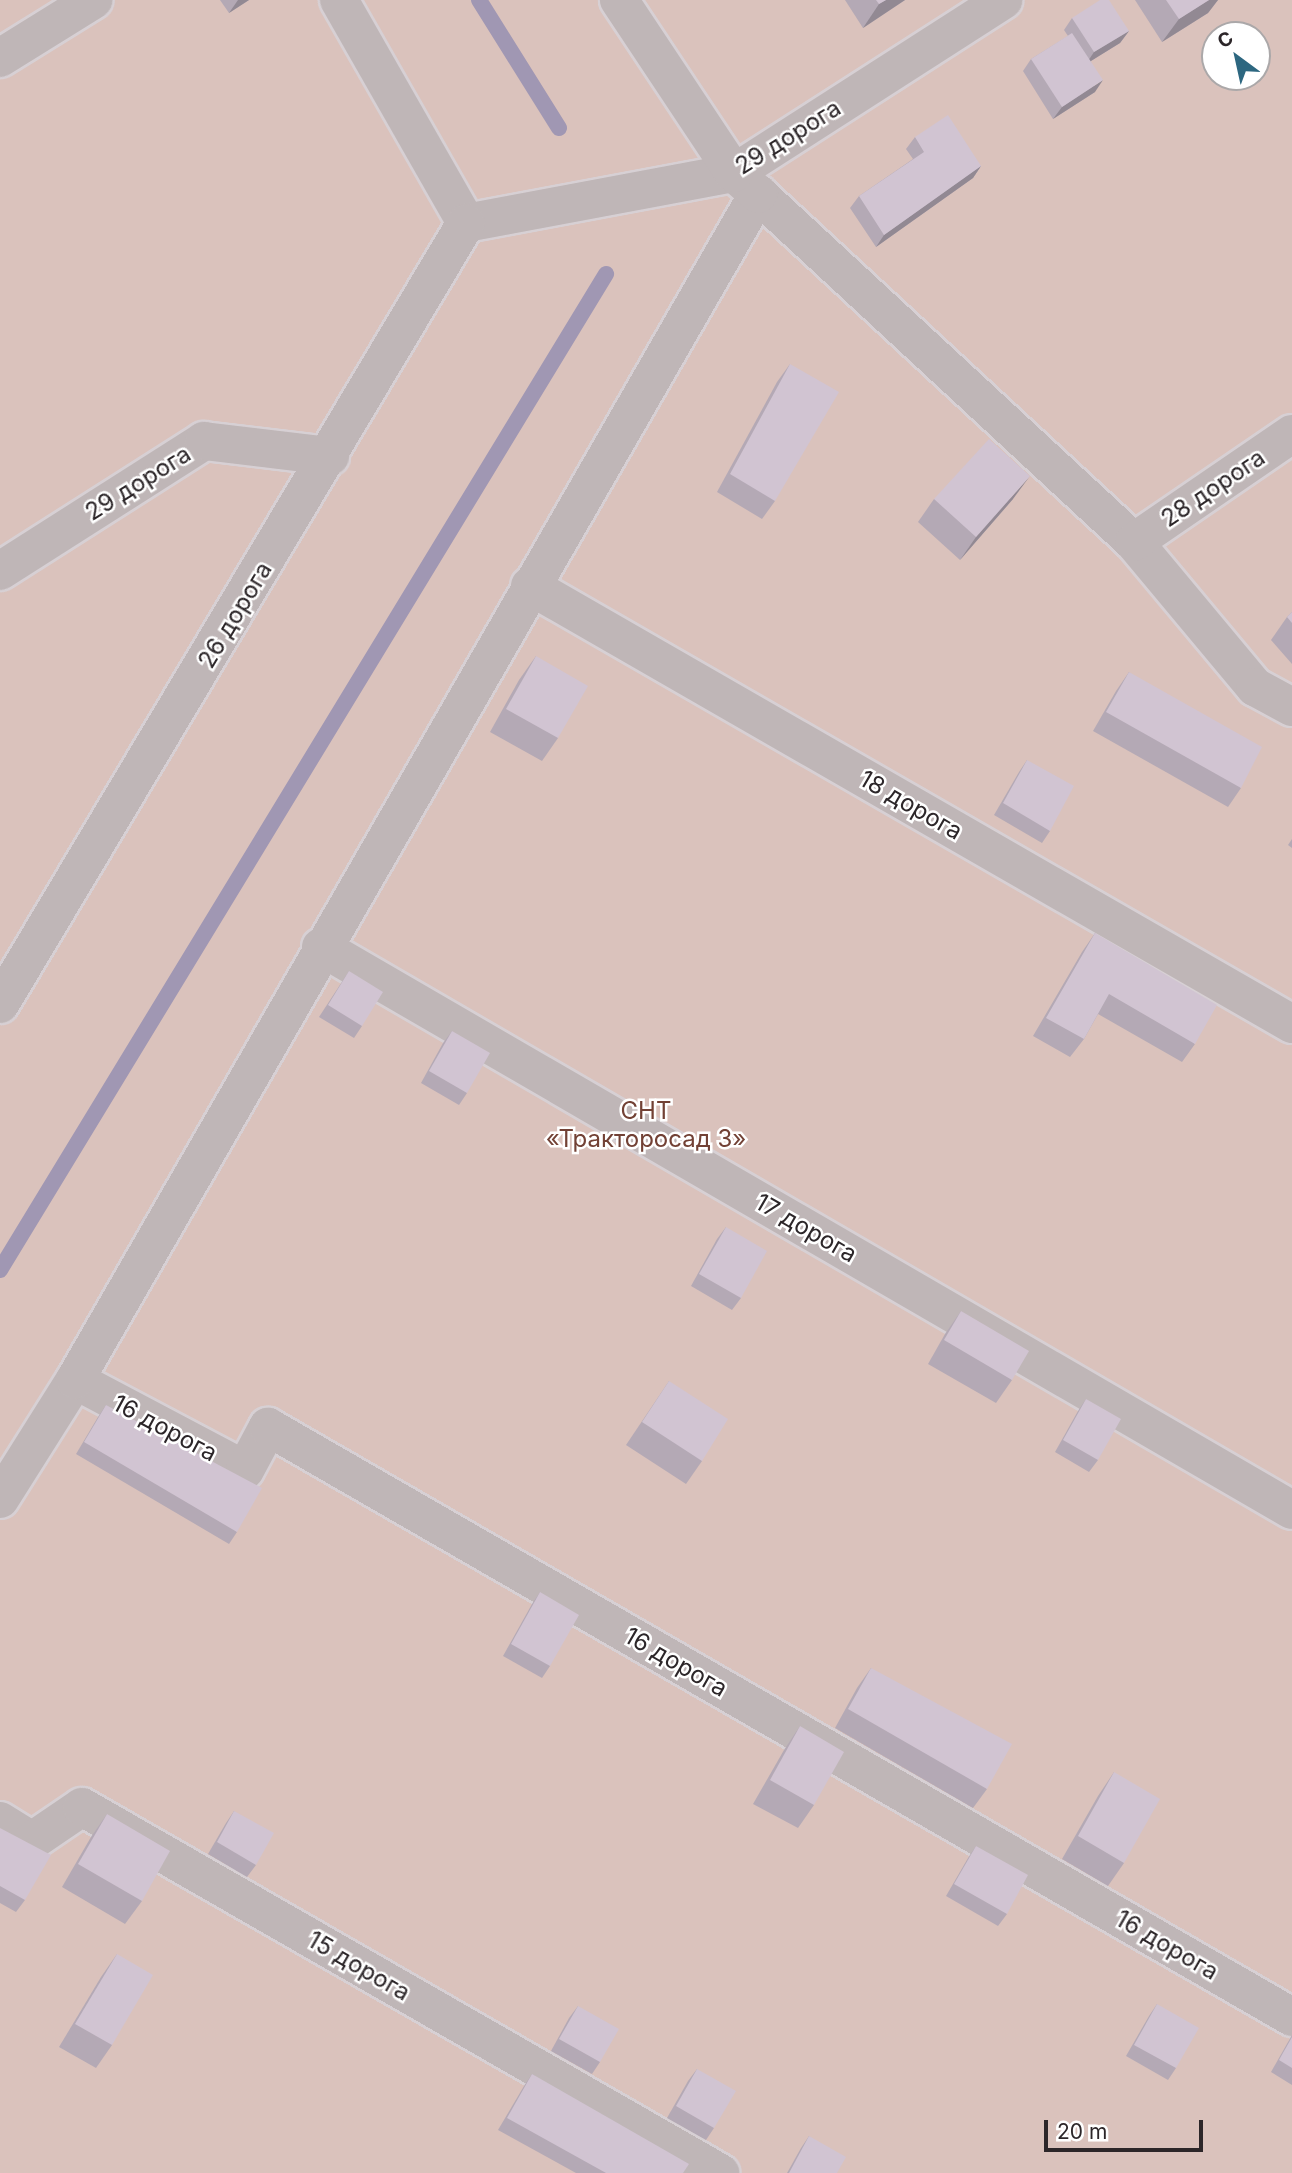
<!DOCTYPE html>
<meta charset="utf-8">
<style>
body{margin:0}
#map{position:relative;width:1292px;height:2173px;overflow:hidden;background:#fdf5f9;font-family:Inter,sans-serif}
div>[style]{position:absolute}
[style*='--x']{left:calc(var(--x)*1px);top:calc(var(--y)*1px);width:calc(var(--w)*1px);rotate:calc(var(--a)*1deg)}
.green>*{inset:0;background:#dac2bc}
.stream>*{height:16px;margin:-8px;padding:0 8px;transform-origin:8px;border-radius:8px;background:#a097b3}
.roads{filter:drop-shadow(2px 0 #d7d0d4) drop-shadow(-2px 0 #d7d0d4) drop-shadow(0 2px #d7d0d4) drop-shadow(0 -2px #d7d0d4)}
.street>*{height:38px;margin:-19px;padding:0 19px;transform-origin:19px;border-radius:19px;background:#bfb6b7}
.wall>*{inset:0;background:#b4a9b5}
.shaded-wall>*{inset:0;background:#928993}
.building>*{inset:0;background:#d1c4d2}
span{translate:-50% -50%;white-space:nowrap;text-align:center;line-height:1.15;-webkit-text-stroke:5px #fff;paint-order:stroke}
.street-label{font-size:24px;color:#2c2629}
.park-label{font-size:24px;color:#724135}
.north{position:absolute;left:1201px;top:21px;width:70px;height:70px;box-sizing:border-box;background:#fff;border:2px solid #aba8a9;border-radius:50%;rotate:327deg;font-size:19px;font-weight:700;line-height:28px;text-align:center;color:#2c2629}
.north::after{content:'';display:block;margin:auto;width:24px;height:32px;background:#2d6780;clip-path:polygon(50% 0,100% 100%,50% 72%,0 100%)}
.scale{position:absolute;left:1044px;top:2120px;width:159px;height:32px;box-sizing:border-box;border:4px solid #2c2629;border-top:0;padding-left:9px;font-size:21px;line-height:24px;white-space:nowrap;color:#2c2629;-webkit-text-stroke:5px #fff;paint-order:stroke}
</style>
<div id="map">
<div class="green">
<div style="clip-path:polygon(evenodd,0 0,1292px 0,1292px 2173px,0 2173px,0 0,1215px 35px,1257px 35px,1257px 77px,1215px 77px,1215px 35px)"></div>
</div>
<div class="stream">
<div style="--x:479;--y:0;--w:151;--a:58"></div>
<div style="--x:0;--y:1270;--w:1166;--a:-58.68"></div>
</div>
<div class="roads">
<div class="street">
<div style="--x:339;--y:0;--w:257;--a:60.3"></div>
<div style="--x:0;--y:58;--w:110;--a:-31.9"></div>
<div style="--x:758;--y:194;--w:512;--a:42.79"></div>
<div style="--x:1134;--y:542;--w:189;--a:50.2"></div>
<div style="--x:1255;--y:687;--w:42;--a:28.4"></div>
<div style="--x:466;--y:223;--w:273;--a:-10.6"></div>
<div style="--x:734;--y:173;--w:320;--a:-32.7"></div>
<div style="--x:1134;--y:542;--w:191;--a:-34.4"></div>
<div style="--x:0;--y:571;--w:242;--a:-32.5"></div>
<div style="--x:204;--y:441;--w:127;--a:6.8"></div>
<div style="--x:530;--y:586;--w:879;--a:29.89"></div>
<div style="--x:321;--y:947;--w:1122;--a:30.11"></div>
<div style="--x:0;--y:1004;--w:909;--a:-59.18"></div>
<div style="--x:75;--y:1380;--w:192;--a:27.9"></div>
<div style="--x:245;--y:1470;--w:49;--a:-61.9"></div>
<div style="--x:268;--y:1427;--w:1182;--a:29.95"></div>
<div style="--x:0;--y:1499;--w:141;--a:-57.8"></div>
<div style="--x:75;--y:1380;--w:1369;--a:-60.06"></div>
<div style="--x:758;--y:194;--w:32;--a:-139"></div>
<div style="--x:734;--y:173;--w:208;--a:-123.6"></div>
<div style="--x:0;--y:1821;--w:38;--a:32"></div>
<div style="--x:32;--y:1841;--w:60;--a:-34.2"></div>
<div style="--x:82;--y:1807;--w:736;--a:29.84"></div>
</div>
</div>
<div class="wall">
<div style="clip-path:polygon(220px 0,249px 0,229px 13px)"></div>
<div style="clip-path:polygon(845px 0,905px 0,863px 28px)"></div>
<div style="clip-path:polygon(1135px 0,1218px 0,1208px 13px,1162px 42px)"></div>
<div style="clip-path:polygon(1072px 18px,1129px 31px,1120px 43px,1091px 61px,1095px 92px,1053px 119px,1023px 71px,1031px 59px,1068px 36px,1064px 30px)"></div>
<div style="clip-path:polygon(915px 137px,981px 166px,973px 178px,876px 247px,850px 208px,859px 196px,913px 159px,906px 149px)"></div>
<div style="clip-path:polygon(790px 364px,775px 501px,762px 519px,717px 492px,777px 382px)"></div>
<div style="clip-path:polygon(934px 499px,1013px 499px,960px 560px,918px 522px)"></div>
<div style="clip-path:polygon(1292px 612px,1292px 664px,1271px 640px,1287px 617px)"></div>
<div style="clip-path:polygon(536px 656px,558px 738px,542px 761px,490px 732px,519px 680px)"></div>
<div style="clip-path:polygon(1129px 672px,1241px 788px,1228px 807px,1093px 731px,1116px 691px)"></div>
<div style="clip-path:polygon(1027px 760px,1050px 831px,1042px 843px,994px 815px,1019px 772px)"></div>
<div style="clip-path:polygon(1292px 839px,1292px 848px,1288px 845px)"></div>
<div style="clip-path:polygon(1095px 933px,1195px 1044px,1182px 1062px,1098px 1014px,1084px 1039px,1070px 1057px,1033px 1036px,1082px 952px)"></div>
<div style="clip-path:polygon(349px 971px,362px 1026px,354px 1038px,319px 1017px)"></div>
<div style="clip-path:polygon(452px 1031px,467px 1093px,459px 1105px,421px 1083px,443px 1043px)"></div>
<div style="clip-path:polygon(726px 1227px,741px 1298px,732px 1310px,691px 1286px,717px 1239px)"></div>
<div style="clip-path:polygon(961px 1311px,1012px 1380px,996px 1403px,928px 1364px,945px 1334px)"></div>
<div style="clip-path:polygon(669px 1381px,702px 1461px,686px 1484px,626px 1445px)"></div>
<div style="clip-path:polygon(1086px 1399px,1098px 1460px,1089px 1472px,1055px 1452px,1078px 1411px)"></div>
<div style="clip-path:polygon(106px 1405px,237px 1532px,229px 1544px,76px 1454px,98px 1417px)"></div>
<div style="clip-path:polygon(540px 1592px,550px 1666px,542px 1678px,503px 1656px,532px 1604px)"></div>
<div style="clip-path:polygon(871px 1668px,987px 1789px,973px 1808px,835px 1728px,857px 1688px)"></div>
<div style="clip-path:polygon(800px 1726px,814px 1805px,798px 1828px,753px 1804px,784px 1750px)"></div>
<div style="clip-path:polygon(1114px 1772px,1124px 1863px,1108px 1886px,1062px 1859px,1098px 1796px)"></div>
<div style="clip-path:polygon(234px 1811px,256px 1865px,247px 1877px,208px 1854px,226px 1823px)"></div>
<div style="clip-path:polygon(107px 1814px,142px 1901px,125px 1924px,62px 1887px,91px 1837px)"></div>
<div style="clip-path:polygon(0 1828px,25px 1900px,16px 1912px,0 1903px)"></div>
<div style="clip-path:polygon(976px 1846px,1007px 1914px,998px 1926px,946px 1896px,968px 1858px)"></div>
<div style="clip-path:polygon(117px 1954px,112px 2045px,96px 2068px,59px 2047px,101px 1977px)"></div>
<div style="clip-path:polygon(1157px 2004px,1176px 2068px,1168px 2080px,1126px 2056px,1149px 2016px)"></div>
<div style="clip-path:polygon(578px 2006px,600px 2062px,592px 2074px,551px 2051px,569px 2018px)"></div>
<div style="clip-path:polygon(1292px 2035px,1292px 2085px,1271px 2072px)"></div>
<div style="clip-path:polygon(697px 2069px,714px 2128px,706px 2140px,667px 2118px,688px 2081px)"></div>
<div style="clip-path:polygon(532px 2074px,683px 2173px,576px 2173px,498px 2130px,524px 2086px)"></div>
<div style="clip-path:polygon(809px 2136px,837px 2173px,787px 2173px,801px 2148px)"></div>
</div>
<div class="shaded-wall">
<div style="clip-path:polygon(238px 0,249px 0,229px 13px)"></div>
<div style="clip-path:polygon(886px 0,905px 0,863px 28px,879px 4px)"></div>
<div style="clip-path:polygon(1209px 0,1218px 0,1208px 13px,1162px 42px,1179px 19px)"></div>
<div style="clip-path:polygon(1129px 31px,1120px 43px,1086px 64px,1094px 52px)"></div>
<div style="clip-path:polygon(1103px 80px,1095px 92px,1053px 119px,1062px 107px)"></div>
<div style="clip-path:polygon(981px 166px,973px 178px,876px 247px,884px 235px)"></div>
<div style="clip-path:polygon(1030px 476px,1013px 499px,960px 560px,976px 537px)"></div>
</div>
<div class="building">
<div style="clip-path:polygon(876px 0,886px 0,879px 4px)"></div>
<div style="clip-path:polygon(1100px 0,1109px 0,1129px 31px,1094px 52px,1072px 18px)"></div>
<div style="clip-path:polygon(1166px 0,1209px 0,1179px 19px)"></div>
<div style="clip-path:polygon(1072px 33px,1103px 80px,1062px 107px,1031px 59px)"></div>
<div style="clip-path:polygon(948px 115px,981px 166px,884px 235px,859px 196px,924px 152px,915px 137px)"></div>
<div style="clip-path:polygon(790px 364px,839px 392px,775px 501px,730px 474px)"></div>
<div style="clip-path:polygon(989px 439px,1030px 476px,976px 537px,934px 499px)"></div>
<div style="clip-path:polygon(1292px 612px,1292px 623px,1287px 617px)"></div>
<div style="clip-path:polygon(536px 656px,588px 686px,558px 738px,506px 709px)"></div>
<div style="clip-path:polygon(1129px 672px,1262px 747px,1241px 788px,1106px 712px)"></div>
<div style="clip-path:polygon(1027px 760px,1074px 786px,1050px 831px,1003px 803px)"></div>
<div style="clip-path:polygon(1095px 933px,1217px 1005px,1195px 1044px,1109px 994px,1084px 1039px,1046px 1018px)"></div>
<div style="clip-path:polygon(349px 971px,383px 992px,362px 1026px,328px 1005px)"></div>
<div style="clip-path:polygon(452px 1031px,490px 1053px,467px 1093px,429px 1071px)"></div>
<div style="clip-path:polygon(726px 1227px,767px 1251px,741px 1298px,699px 1274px)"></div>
<div style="clip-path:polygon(961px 1311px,1029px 1351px,1012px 1380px,944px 1340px)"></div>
<div style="clip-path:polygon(669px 1381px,728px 1419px,702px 1461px,642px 1422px)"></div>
<div style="clip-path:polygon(1086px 1399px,1121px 1419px,1098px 1460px,1063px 1440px)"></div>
<div style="clip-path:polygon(106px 1405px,262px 1488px,237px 1532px,84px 1442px)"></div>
<div style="clip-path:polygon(540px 1592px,579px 1615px,550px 1666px,511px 1644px)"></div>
<div style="clip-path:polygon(871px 1668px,1012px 1744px,987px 1789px,848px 1709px)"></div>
<div style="clip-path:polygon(800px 1726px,844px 1752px,814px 1805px,770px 1780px)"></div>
<div style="clip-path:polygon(1114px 1772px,1160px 1799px,1124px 1863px,1078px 1836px)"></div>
<div style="clip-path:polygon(234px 1811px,274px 1833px,256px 1865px,217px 1842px)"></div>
<div style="clip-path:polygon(107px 1814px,170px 1851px,142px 1901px,78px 1864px)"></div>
<div style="clip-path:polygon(0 1828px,51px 1855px,25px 1900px,0 1886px)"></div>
<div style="clip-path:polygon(976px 1846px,1028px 1875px,1007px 1914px,954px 1884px)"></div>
<div style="clip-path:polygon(117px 1954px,153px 1975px,112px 2045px,75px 2024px)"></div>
<div style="clip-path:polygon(1157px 2004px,1199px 2028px,1176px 2068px,1134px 2045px)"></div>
<div style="clip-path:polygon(578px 2006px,619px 2029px,600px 2062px,559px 2039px)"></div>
<div style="clip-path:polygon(1292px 2037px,1292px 2068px,1279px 2060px)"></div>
<div style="clip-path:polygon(697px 2069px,736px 2091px,714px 2128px,676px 2106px)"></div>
<div style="clip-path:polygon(532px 2074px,689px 2164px,683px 2173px,606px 2173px,507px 2118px)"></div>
<div style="clip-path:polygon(809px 2136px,846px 2157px,837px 2173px,789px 2173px)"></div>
</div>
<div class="street-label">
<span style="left:788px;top:137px;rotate:-32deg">29 дорога</span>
<span style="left:138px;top:483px;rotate:-32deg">29 дорога</span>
<span style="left:1213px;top:488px;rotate:-34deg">28 дорога</span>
<span style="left:235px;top:615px;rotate:-59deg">26 дорога</span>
<span style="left:911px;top:805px;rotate:30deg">18 дорога</span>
<span style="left:806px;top:1228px;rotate:30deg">17 дорога</span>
<span style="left:165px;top:1428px;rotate:28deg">16 дорога</span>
<span style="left:676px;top:1662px;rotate:30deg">16 дорога</span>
<span style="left:1167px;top:1945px;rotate:30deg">16 дорога</span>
<span style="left:359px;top:1966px;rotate:30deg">15 дорога</span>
</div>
<div class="park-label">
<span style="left:646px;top:1125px">СНТ<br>«Тракторосад 3»</span>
</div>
<div class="north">С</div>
<div class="scale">20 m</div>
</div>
